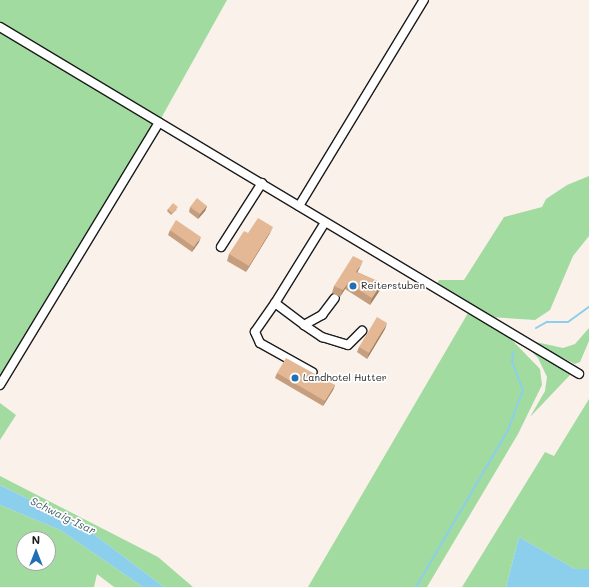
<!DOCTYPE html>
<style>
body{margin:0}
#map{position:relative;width:589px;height:587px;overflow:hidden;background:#faf1ea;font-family:Mali,sans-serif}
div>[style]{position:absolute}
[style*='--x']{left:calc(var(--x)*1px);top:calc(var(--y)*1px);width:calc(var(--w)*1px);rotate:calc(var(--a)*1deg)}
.green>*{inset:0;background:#a1dba0}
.water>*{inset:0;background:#8bcfec}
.stream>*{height:2px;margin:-1px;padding:0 1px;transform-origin:1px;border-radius:1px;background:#8bcfec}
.roads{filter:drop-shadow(1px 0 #1c1c1c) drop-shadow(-1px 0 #1c1c1c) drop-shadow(0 1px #1c1c1c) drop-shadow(0 -1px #1c1c1c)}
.minor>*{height:8px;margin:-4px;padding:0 4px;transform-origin:4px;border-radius:4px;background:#fff}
.wall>*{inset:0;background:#c49e7f}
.shaded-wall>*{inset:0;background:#a08168}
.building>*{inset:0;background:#e4b894}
.dots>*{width:11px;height:11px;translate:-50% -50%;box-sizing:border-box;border:2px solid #fff;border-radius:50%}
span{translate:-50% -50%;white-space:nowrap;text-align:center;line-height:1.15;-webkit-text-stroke:3.5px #fff;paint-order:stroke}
.poi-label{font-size:10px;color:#1c1c1c}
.left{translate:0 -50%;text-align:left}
.water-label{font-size:11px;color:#435b65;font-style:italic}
.north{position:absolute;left:16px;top:531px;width:40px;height:40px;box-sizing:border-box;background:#fff;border:1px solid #a4a4a4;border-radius:50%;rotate:0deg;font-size:11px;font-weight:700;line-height:16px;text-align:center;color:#1c1c1c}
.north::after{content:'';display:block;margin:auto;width:14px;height:18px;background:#1f6fb2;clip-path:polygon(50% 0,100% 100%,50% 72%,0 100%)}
</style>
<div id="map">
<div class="green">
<div style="clip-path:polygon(0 0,227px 0,159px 122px,0 385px)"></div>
<div style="clip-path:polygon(589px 176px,589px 236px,573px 256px,550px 310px,535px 320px,489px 317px,436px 285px,439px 280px,464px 280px,504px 217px,542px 207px,546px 199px,567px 185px)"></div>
<div style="clip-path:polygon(468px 313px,510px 338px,540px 369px,542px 385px,518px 434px,427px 587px,308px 587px)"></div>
<div style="clip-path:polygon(589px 328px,589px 341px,580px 362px,575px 364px,527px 340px,563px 348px,575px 344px)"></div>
<div style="clip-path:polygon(523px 343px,571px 374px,530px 417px,545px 391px,547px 377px,538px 358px)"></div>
<div style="clip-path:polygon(589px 399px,589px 569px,575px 569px,519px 537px,506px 587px,462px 587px,545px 452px,554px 456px)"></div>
<div style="clip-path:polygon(0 403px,16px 415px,0 440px)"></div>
<div style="clip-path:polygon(0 476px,158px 557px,193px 587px,164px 587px,83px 526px,0 485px)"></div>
<div style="clip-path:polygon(evenodd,0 505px,60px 530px,143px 587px,114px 587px,97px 574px,94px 587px,0 587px,0 505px,24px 539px,48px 539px,48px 563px,24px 563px,24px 539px)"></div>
</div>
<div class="water">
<div style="clip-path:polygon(0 485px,83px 526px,164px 587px,143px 587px,60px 530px,0 505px)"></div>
<div style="clip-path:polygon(519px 537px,575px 569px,589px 569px,589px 587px,506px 587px)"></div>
</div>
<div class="stream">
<div style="--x:536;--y:328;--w:13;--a:-29"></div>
<div style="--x:547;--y:322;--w:21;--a:0"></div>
<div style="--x:568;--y:322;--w:26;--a:-36"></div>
<div style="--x:416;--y:587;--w:182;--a:-59.6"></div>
<div style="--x:508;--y:430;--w:43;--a:-69.4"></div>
<div style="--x:523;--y:390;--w:30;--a:-111"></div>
<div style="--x:512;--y:362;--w:10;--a:-84"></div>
</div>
<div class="roads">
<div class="minor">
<div style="--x:0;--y:27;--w:675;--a:30.93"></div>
<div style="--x:299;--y:206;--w:241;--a:-58.8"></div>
<div style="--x:324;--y:224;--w:93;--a:121.8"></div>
<div style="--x:275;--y:303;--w:36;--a:37"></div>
<div style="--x:304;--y:325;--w:21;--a:-29"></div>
<div style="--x:322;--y:315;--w:21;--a:-53"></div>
<div style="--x:221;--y:247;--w:76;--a:-57.4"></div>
<div style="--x:275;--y:303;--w:35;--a:125"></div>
<div style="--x:255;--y:332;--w:12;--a:66"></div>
<div style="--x:260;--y:343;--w:60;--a:29.1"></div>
<div style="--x:304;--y:325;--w:22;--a:34"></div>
<div style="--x:322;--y:337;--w:27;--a:17"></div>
<div style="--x:348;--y:345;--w:20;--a:-45"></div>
<div style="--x:0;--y:385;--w:307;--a:-58.8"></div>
</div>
</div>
<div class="wall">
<div style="clip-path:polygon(207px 206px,205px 211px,198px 219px,189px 212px,190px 207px)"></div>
<div style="clip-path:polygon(168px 209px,177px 209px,171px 215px,167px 211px)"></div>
<div style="clip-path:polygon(170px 230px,199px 242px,192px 252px,168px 235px)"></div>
<div style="clip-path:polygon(248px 233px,270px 233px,246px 272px,227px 261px,229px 254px)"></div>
<div style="clip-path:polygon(360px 267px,357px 272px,382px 283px,380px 290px,370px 305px,345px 289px,340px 297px,332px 293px,334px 286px)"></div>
<div style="clip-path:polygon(385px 329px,367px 359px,357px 352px,359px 347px)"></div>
<div style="clip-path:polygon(277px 373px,335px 385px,333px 390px,323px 406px,275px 378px)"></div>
</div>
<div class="shaded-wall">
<div style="clip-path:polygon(207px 206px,205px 211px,198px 219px,200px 214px)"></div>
<div style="clip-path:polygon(273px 227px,270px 233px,246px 272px,249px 266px)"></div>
<div style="clip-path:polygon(201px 237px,199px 242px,192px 252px,194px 247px)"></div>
<div style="clip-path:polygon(363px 261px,354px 279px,356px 272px)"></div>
<div style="clip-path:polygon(348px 283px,345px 289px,340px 297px,343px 290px)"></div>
<div style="clip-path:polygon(382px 283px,380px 290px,370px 305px,372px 298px)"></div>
<div style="clip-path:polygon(387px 323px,385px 329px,367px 359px,369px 353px)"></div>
<div style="clip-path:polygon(335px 385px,333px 390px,323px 406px,325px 401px)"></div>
</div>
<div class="building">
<div style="clip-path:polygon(197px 198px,207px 206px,200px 214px,190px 207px)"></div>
<div style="clip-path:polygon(173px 203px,178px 207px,172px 213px,168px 209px)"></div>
<div style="clip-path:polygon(258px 218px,273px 227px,249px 266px,229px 254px,244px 231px,248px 233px)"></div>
<div style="clip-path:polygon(176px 220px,201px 237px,194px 247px,170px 230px)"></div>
<div style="clip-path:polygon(353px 256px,363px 261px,356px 272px,382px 283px,372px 298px,348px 283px,343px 290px,334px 286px)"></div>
<div style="clip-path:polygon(377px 317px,387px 323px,369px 353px,359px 347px)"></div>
<div style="clip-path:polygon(286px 358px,335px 385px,325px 401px,277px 373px)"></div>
</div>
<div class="dots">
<div style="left:353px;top:286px;background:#1f6fb2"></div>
<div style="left:295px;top:378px;background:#1f6fb2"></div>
</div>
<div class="poi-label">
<span class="left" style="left:361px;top:286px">Reiterstuben</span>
<span class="left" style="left:303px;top:378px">Landhotel Hutter</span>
</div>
<div class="water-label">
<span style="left:63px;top:516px;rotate:26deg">Schwaig-Isar</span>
</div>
<div class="north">N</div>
</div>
